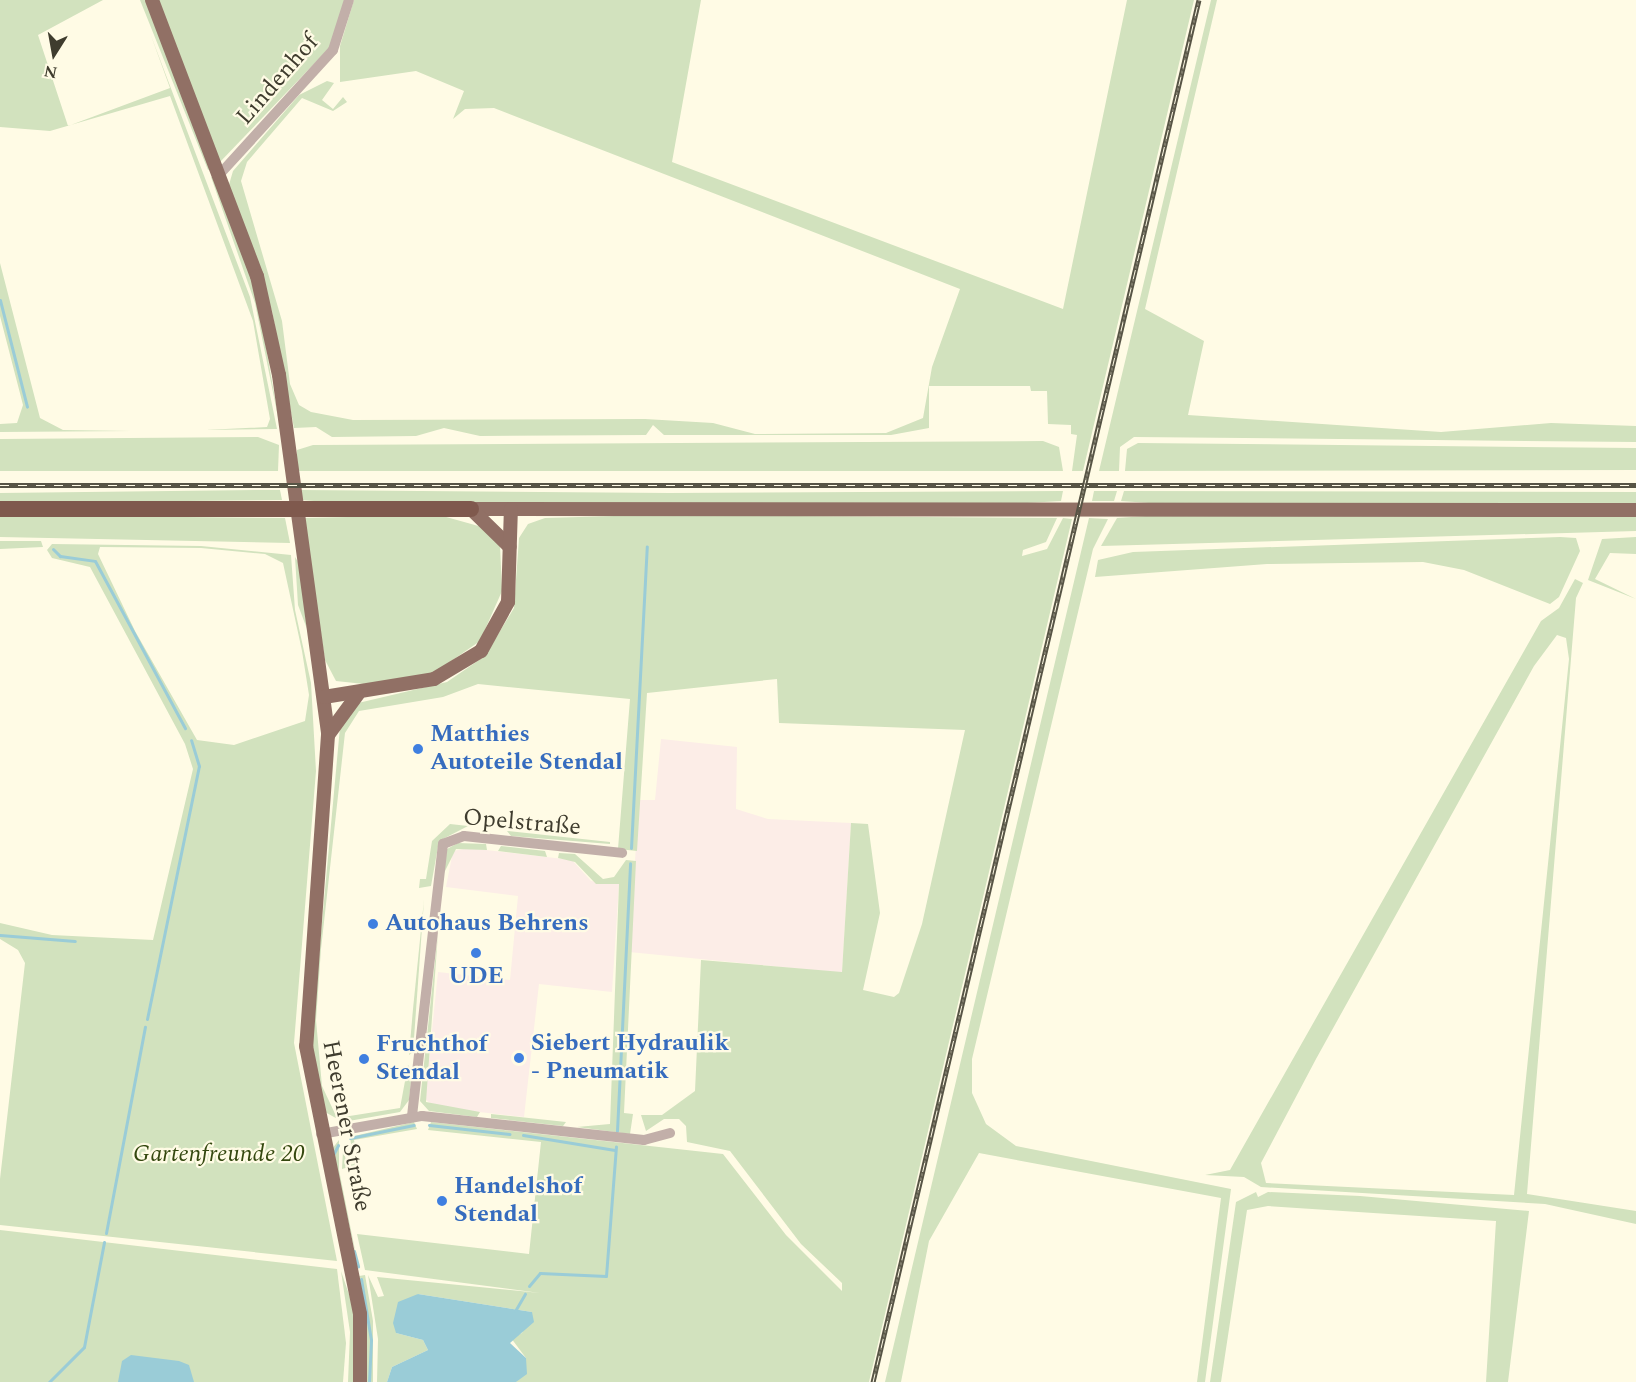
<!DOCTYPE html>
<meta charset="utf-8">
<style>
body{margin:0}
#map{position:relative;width:1636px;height:1382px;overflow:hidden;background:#fffbe5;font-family:Spectral,serif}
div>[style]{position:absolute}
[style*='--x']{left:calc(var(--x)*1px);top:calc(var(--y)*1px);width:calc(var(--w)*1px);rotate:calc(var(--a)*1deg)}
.industrial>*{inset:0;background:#fcede7}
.green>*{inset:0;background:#d2e2be}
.water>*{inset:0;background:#9accd7}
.stream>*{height:3px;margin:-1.5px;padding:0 1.5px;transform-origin:1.5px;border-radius:1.5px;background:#9accd7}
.minor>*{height:10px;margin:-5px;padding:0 5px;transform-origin:5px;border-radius:5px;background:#c2afa9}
.major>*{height:14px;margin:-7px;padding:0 7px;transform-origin:7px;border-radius:7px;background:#917065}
.highway>*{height:16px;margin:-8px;padding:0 8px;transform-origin:8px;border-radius:8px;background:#7f594d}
.rail>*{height:5px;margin-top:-2.5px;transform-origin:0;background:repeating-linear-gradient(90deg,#fffbe5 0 9px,#575445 0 18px);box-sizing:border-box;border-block:2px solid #575445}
.dots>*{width:16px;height:16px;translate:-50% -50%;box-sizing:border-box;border:3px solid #fffbe5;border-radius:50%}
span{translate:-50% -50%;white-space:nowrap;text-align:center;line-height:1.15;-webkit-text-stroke:4.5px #fffbe5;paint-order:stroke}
.street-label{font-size:24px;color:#3f3c2e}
.shop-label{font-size:24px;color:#366cbe;font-weight:700}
.left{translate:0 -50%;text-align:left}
.park-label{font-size:24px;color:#34480f;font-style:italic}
.north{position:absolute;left:24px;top:24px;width:60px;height:60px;-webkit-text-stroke:4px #fffbe5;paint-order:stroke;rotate:191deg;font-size:16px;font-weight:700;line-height:24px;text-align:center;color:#3f3c2e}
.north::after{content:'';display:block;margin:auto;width:21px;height:27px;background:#3f3c2e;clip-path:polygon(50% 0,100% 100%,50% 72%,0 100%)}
</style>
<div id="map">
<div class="industrial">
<div style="clip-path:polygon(661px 739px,737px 747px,736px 809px,768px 819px,851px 823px,842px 973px,629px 952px,639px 800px,655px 800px)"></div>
<div style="clip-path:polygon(469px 848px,572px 860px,591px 881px,619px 884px,612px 992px,539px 984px,524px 1117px,435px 1107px,425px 1099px,438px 972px,510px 980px,518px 896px,446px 887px,453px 851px)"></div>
</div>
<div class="green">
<div style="clip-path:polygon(0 0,103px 0,38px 35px,68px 126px,170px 88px,150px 33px,250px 297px,277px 429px,205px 430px,267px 427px,270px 419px,253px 321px,170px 96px,50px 131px,0 127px)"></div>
<div style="clip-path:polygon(140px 0,148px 0,210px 169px,208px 170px)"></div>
<div style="clip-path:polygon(156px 0,345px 0,333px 44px,220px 162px)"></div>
<div style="clip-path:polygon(354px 0,701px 0,672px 162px,1063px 309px,1127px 0,1194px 0,1083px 471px,1072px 471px,1077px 435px,1071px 434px,1071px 425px,1048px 424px,1047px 391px,1031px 391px,1030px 386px,929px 386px,929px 428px,891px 435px,664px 435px,653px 425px,646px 435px,480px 436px,444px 428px,416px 436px,332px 437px,316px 427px,294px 428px,272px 311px,228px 188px,233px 171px,299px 95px,327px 81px,334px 83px,322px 100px,333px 109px,343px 97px,347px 102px,333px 111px,302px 98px,247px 162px,241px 181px,282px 321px,290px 384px,299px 405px,311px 412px,353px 420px,645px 419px,713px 423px,755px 434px,886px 433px,923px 418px,932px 367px,960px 289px,494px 108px,465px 109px,453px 119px,464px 91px,416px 71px,340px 82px,340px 46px)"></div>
<div style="clip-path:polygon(1211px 0,1217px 0,1145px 309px,1204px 341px,1188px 415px,1441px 432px,1551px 423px,1636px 426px,1636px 442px,1134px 437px,1120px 447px,1119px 471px,1099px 471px)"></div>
<div style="clip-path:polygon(211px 177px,216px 178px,255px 285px,280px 427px,255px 303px)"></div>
<div style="clip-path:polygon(0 263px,40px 418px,63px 430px,132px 431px,0 432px,0 424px,17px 423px,23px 405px,0 316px)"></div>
<div style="clip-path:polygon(258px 437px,279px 445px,278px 471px,0 471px,0 439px)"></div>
<div style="clip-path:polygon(1043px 441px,1059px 447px,1063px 471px,298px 471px,297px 458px,297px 450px,313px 445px)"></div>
<div style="clip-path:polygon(1138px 443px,1636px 448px,1636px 470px,1125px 471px,1127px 449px)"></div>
<div style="clip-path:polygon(260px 490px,280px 490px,282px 500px,0 503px,0 493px)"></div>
<div style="clip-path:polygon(300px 490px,669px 493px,1063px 491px,1061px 501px,1027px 503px,340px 503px,301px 500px)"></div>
<div style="clip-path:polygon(1094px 491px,1117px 491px,1114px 501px,1092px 501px)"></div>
<div style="clip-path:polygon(1124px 491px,1636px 492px,1636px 504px,1149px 503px,1121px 501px)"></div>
<div style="clip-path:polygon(0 515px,285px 518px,290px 543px,0 537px)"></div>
<div style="clip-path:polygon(439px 515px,482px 527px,500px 545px,502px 591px,480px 641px,434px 673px,364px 684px,336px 681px,325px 660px,303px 518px)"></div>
<div style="clip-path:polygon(649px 515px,1057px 518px,1046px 542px,1023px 550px,1022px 556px,1047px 549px,1063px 518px,1072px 519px,869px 1382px,516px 1382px,526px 1358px,511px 1338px,522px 1333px,532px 1312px,418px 1294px,396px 1333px,423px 1340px,428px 1350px,392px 1367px,387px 1382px,377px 1382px,378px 1339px,368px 1275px,378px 1297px,384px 1296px,377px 1277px,540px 1293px,365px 1270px,357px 1234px,529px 1254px,541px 1142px,428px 1130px,431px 1122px,723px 1154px,786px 1235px,842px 1291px,842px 1283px,801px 1244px,730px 1151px,687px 1142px,686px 1126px,679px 1119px,664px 1119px,646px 1131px,641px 1115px,662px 1115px,695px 1091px,701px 960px,842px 972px,851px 823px,868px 824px,880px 913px,863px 990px,894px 997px,899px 993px,922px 924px,965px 730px,779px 723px,777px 679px,647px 693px,637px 851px,618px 849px,630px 699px,478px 684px,443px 697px,359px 711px,345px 733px,321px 949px,316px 1020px,322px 1086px,337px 1118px,400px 1108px,408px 1065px,412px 1071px,409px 1100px,400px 1112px,343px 1122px,325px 1112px,311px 1042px,340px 727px,354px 704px,447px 682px,485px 656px,514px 608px,519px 538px,528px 524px,545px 518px)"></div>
<div style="clip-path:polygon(1636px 515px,1636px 531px,1101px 546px,1117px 518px,1146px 516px)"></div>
<div style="clip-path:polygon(1089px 518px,1108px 519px,1093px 549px,972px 1059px,972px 1093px,986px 1124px,1016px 1146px,1231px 1189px,1205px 1382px,1197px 1382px,1221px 1198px,979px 1153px,929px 1241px,901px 1382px,885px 1382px)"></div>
<div style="clip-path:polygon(1560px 537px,1576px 538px,1580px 551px,1559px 597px,1550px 604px,1464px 570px,1423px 562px,1267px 564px,1095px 577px,1098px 560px,1133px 552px)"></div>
<div style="clip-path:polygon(1636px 537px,1636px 554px,1610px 553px,1595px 579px,1636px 599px,1588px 580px,1602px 539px)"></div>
<div style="clip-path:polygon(0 541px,41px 541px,43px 547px,0 549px)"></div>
<div style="clip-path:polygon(evenodd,52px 544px,201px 546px,291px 555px,295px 610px,311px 683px,316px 771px,294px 1043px,337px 1261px,0 1225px,0 1179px,25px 963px,18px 950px,0 939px,0 923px,52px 935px,153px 940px,193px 769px,185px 744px,90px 567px,52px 558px,47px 550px,52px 544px,100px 547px,201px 548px,265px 554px,283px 563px,302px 651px,309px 695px,305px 721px,234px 745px,197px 740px,135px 631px,98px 554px,100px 547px)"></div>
<div style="clip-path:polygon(295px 557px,300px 565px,307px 629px,298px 605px)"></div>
<div style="clip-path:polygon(evenodd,1575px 579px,1583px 583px,1576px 598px,1527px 1194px,1636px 1211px,1636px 1224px,1545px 1204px,1261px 1187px,1244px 1177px,1205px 1175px,1230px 1170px,1541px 621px,1559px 608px,1575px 579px,1557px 635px,1566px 638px,1569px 659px,1514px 1195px,1266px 1183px,1261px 1163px,1316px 1059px,1534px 666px,1557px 635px)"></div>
<div style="clip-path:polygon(450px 824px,468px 826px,439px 841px,431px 886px,419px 888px,420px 879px,426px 879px,432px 841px)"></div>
<div style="clip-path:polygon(507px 831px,610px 842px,610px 844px,511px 836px)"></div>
<div style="clip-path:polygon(458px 843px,486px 844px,487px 850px,456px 849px,443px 875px,447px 849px)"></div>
<div style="clip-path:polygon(501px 846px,545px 851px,547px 857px,498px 851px)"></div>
<div style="clip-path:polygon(559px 853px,575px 854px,603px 879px,614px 877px,626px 860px,636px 861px,624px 1113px,633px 1114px,630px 1134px,577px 1127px,610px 1124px,619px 884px,596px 884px,575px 862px,558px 858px)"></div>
<div style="clip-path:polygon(424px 900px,413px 1052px,409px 1055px,413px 1009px)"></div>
<div style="clip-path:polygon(438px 933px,426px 1102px,480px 1112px,477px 1117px,429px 1111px,420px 1101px)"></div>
<div style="clip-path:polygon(491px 1114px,566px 1122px,563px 1126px,491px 1118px)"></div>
<div style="clip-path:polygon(414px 1122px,417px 1129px,354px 1140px,359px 1164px,342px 1169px,343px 1151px,348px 1165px,354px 1164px,350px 1137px)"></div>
<div style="clip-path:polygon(339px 1140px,339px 1170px,359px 1270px,332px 1149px)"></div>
<div style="clip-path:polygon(1256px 1192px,1258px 1197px,1268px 1192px,1360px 1196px,1529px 1211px,1508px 1382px,1486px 1382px,1496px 1221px,1268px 1206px,1247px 1210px,1221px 1382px,1210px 1382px,1236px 1202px)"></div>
<div style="clip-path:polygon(0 1230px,337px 1269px,346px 1343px,343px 1382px,0 1382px)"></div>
<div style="clip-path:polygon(341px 1271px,354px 1309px,355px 1382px,348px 1382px,350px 1332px)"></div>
<div style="clip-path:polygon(365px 1275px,373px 1321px,373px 1382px,364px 1382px,359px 1276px)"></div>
</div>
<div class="water">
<div style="clip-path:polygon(418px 1294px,532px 1312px,534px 1322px,510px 1343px,526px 1358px,527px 1374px,516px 1382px,387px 1382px,392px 1367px,428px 1350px,423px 1340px,396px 1333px,393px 1323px,398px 1302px)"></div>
<div style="clip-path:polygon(131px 1355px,179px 1361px,189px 1365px,194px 1382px,118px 1382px,122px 1361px)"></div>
</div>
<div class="stream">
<div style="--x:0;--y:300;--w:110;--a:75.8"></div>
<div style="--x:53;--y:549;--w:10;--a:45"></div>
<div style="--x:60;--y:556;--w:35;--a:8"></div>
<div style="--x:95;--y:561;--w:190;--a:61.7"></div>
<div style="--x:631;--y:848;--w:302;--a:-87"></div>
<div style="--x:0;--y:935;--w:75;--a:4.6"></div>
<div style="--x:147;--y:1019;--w:258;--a:-78.4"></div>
<div style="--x:199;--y:766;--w:27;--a:-107"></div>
<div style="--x:429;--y:1125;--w:81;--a:6.4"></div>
<div style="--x:617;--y:1131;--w:268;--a:-87.2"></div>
<div style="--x:523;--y:1135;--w:93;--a:9.3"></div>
<div style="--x:350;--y:1138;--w:65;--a:-11.5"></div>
<div style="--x:334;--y:1153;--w:9;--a:-63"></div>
<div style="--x:106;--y:1233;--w:210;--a:-79.3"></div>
<div style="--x:354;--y:1251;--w:16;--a:75"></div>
<div style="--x:361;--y:1279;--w:62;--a:80.7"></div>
<div style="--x:371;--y:1340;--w:42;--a:92.7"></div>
<div style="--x:529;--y:1286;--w:17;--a:-50"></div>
<div style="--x:540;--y:1273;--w:66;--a:2.6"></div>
<div style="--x:606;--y:1276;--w:130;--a:-85.6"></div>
<div style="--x:515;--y:1311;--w:20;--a:-60"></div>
<div style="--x:49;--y:1382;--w:49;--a:-45"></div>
<div style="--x:84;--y:1347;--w:107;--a:-79.2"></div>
</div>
<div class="minor">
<div style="--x:219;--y:175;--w:169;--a:-47.6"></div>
<div style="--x:333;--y:50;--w:52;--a:-72.3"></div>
<div style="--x:412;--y:1116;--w:274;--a:-83.5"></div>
<div style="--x:443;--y:844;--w:22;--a:-21"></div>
<div style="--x:464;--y:836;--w:159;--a:6.1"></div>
<div style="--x:321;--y:1134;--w:103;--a:-10.1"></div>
<div style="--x:422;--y:1116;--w:223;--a:6.2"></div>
<div style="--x:644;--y:1140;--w:27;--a:-15"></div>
</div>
<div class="major">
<div style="--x:152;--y:0;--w:295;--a:69.2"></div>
<div style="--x:257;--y:276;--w:101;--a:77.5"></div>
<div style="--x:279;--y:375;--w:363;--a:82.2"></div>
<div style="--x:328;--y:735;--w:312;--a:94"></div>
<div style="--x:306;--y:1046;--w:273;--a:78.6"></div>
<div style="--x:360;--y:1314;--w:68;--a:90"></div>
<div style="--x:471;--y:509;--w:1165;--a:0.05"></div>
<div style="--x:471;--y:509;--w:54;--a:44.3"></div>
<div style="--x:324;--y:697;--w:111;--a:-9.3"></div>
<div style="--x:434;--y:679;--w:55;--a:-30.8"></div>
<div style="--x:481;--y:651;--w:56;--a:-61.1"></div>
<div style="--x:508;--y:602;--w:93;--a:-88.2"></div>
<div style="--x:328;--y:735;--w:51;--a:-53.8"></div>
</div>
<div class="highway">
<div style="--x:0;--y:509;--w:471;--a:0"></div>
</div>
<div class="rail">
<div style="--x:0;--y:485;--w:1636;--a:0"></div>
<div style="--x:873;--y:1382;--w:1420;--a:-76.73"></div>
</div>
<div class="dots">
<div style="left:418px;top:749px;background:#3f7fe0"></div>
<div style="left:373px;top:924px;background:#3f7fe0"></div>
<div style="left:476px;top:953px;background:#3f7fe0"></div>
<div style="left:519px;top:1058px;background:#3f7fe0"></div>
<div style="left:364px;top:1059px;background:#3f7fe0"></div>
<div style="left:442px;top:1201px;background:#3f7fe0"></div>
</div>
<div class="street-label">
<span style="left:278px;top:80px;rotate:-49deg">Lindenhof</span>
<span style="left:522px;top:823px;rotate:5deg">Opelstraße</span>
<span style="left:346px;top:1126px;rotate:79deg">Heerener Straße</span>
</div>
<div class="shop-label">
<span class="left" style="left:430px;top:749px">Matthies<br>Autoteile Stendal</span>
<span class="left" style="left:385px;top:924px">Autohaus Behrens</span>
<span style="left:476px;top:977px">UDE</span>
<span class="left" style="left:531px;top:1058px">Siebert Hydraulik<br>- Pneumatik</span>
<span class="left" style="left:376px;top:1059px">Fruchthof<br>Stendal</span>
<span class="left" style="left:454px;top:1201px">Handelshof<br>Stendal</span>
</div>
<div class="park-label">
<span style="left:219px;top:1155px">Gartenfreunde 20</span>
</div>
<div class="north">N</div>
</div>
